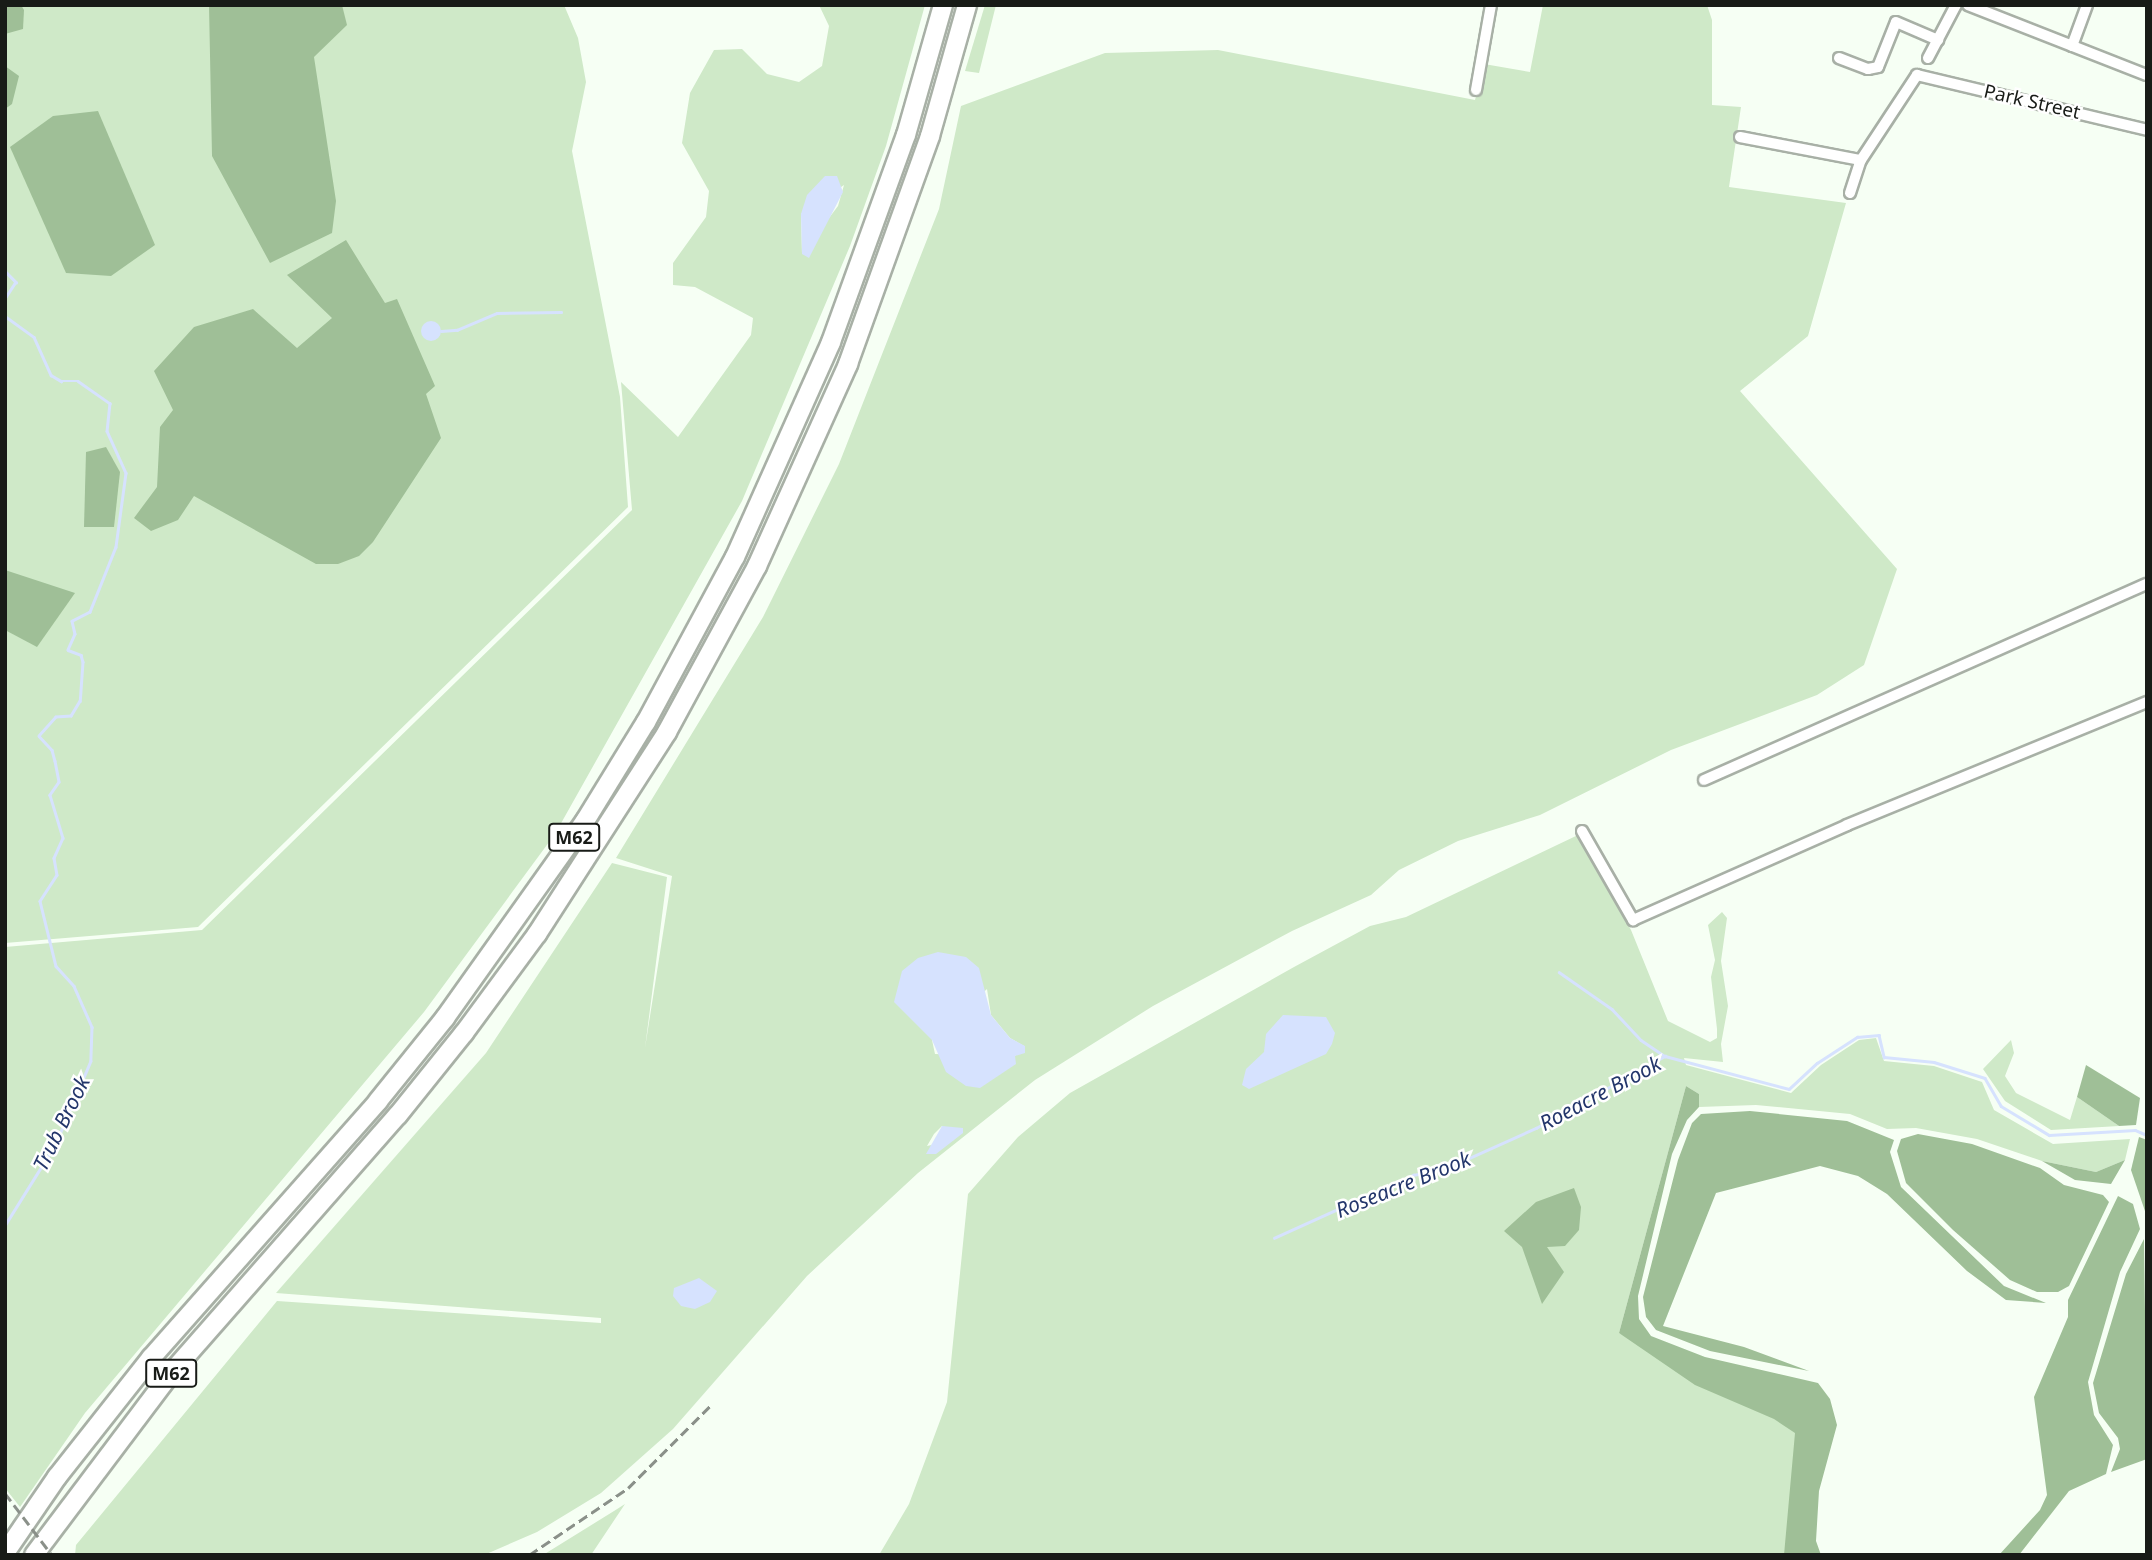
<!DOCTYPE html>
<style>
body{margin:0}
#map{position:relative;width:2152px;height:1560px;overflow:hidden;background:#f6fff4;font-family:"Noto Sans",sans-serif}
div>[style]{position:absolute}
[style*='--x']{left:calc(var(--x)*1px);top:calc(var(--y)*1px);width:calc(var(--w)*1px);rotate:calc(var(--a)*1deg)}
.green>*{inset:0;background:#cfe9c8}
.forest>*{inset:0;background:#9fbf97}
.water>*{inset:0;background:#d6e2fe}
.round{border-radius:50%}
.stream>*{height:2.5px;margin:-1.25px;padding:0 1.25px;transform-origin:1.25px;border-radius:1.25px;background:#d6e2fe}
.roads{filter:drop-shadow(2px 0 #a8b0a6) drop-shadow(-2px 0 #a8b0a6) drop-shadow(0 2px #a8b0a6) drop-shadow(0 -2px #a8b0a6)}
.street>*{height:10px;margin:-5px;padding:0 5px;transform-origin:5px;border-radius:5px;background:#fff}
.highway>*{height:18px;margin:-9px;padding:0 9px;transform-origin:9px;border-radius:9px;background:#fff}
.rail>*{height:2.5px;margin-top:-1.25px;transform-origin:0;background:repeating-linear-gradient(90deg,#8a9089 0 10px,transparent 0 15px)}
span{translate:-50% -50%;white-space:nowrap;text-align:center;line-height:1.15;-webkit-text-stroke:5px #fff;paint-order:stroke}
.shield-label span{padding:2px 5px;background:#fff;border:2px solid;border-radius:5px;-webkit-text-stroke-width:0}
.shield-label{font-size:18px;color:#181b17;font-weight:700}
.street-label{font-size:19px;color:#181b17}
.water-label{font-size:21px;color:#23366b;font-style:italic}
.frame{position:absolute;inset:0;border:7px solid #181b17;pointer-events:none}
</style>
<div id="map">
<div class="green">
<div style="clip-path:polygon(5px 5px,564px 5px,578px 38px,586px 82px,572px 151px,620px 397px,628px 507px,198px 927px,5px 943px)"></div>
<div style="clip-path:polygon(evenodd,819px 5px,925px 5px,886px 146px,850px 246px,742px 501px,555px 834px,424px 1012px,85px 1413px,20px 1507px,5px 1488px,5px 947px,202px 930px,632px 510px,621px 382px,678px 437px,751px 335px,753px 318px,695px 287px,673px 285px,673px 263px,706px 217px,709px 191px,682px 143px,690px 93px,714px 50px,742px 49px,767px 74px,799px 82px,822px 66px,829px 26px,819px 5px,844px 185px,838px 206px,802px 254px,801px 214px,844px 185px)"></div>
<div style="clip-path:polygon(985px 5px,996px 5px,979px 73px,965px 71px)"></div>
<div style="clip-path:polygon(evenodd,1543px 5px,1707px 5px,1712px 20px,1712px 105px,1741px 107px,1729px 187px,1846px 203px,1808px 336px,1740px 391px,1897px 569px,1864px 665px,1817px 695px,1671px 750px,1540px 815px,1458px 841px,1399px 870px,1371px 895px,1292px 931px,1153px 1006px,1035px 1080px,918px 1173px,807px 1276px,673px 1429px,601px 1493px,537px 1532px,484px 1555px,75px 1555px,76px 1545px,277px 1301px,601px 1323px,601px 1318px,276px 1293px,486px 1053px,612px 863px,667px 877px,645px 1048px,672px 876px,616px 858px,763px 617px,839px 464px,939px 209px,961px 106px,1105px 53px,1218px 50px,1475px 100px,1484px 64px,1530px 72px,1543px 5px,987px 989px,991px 1015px,1010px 1038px,1024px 1046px,1015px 1056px,935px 1054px,932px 1040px,987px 989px,1543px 5px,942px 1126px,954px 1140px,927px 1146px,934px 1134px,942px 1126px)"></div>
<div style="clip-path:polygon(1578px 835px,1631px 930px,1668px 1021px,1710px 1042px,1717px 1038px,1717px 1029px,1711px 977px,1715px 960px,1708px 925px,1722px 912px,1727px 918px,1721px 961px,1728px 1006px,1721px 1044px,1723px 1062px,1684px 1058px,1686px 1065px,1791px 1093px,1821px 1065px,1859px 1040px,1876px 1038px,1884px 1061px,1934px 1066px,1982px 1082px,1994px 1110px,2053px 1144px,2130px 1139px,2125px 1160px,2096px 1172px,2042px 1161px,1977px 1139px,1916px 1128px,1887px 1129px,1850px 1114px,1756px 1105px,1699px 1107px,1699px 1094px,1686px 1086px,1619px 1333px,1797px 1416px,1790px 1555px,879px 1555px,909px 1504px,947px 1402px,968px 1194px,1018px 1137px,1070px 1093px,1294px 967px,1370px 926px,1406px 917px)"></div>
<div style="clip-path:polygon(2011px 1040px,2014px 1053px,2005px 1076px,2016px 1093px,2070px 1120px,2077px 1097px,2119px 1126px,2051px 1130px,2005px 1101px,1983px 1069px)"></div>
<div style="clip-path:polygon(625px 1504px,591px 1555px,543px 1555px,614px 1511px)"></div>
</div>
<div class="forest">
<div style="clip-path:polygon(5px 5px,21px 5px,24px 10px,23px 29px,5px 34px)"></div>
<div style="clip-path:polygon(209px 5px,342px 5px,347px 25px,314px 57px,336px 201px,332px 233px,270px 263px,212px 156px)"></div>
<div style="clip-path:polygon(5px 66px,19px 76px,12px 104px,5px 109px)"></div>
<div style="clip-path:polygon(98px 111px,155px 245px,111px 276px,66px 273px,10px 147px,53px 116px)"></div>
<div style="clip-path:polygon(346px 240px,385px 303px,397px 299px,435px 386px,426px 394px,441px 438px,373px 542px,359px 556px,338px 564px,316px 564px,194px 496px,178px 520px,151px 531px,134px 518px,157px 487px,160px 427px,173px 410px,154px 371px,194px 327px,253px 309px,297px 348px,332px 318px,287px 275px)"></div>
<div style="clip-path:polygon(106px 447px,120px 472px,114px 527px,84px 527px,86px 452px)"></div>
<div style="clip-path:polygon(5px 570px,75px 593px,37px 647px,5px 630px)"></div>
<div style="clip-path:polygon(2086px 1065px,2140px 1098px,2136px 1125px,2119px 1126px,2077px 1097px)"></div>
<div style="clip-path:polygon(1686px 1086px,1699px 1094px,1699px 1107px,1687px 1120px,1672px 1154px,1638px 1296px,1639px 1319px,1651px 1336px,1705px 1357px,1818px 1383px,1830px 1399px,1837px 1425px,1819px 1491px,1816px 1541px,1821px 1555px,1784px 1555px,1795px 1433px,1774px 1419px,1695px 1385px,1619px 1333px)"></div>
<div style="clip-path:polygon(1750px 1111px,1847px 1121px,1894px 1140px,1890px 1152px,1901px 1187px,2004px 1286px,2046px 1303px,2006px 1300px,1967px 1271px,1887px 1194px,1858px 1176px,1820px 1166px,1716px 1193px,1663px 1326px,1744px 1347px,1809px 1371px,1710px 1351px,1656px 1330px,1646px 1317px,1643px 1297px,1678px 1160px,1692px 1123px,1701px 1114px)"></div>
<div style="clip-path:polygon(1918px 1134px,1972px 1144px,2040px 1168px,2064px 1185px,2103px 1195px,2109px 1202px,2069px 1286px,2058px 1292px,2037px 1292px,2010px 1280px,1953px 1230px,1906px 1183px,1897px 1151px,1901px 1139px)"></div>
<div style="clip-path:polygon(2139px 1137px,2147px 1140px,2147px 1217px,2131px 1170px)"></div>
<div style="clip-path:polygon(2125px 1160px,2111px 1184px,2075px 1180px,2042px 1161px,2096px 1172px)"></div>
<div style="clip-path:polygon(1574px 1188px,1581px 1207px,1579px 1230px,1565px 1246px,1547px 1247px,1564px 1272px,1542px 1304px,1522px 1247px,1504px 1231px,1536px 1202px)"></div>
<div style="clip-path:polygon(2118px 1196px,2133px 1204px,2140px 1229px,2120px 1272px,2088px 1382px,2094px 1415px,2113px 1445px,2106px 1474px,2069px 1491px,2019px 1555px,1999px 1555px,2040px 1510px,2047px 1495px,2034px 1397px,2068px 1317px,2068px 1300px)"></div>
<div style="clip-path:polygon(2144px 1239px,2147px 1459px,2111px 1472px,2120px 1449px,2118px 1438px,2099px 1413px,2093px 1383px,2126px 1274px)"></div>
</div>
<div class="water">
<div style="clip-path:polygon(825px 176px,837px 176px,843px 192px,809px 258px,802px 254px,801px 214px,807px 195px)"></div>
<div class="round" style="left:421px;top:321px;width:20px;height:20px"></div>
<div style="clip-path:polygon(938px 952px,966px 957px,979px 968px,991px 1015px,1010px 1038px,1025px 1046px,1025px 1053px,1015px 1056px,1016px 1064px,980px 1088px,966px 1086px,946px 1072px,932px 1040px,894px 1002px,902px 971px,918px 958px)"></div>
<div style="clip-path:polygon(1283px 1015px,1326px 1017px,1335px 1033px,1332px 1044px,1326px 1054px,1249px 1089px,1242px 1085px,1246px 1069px,1264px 1052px,1266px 1034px)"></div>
<div style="clip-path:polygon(942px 1126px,963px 1128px,963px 1133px,936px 1154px,926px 1154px)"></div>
<div style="clip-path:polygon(699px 1278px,717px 1291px,710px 1302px,695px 1309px,681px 1306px,673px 1296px,674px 1288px)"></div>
</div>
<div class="stream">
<div style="--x:5;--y:271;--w:16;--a:45"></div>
<div style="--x:16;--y:282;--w:20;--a:123"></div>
<div style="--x:5;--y:316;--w:36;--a:36"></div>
<div style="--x:34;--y:337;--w:42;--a:65.9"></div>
<div style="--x:51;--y:375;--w:12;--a:31"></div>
<div style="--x:61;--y:381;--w:17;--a:0"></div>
<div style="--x:78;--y:381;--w:39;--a:35"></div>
<div style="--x:110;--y:403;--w:28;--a:96"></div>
<div style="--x:107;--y:431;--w:46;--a:65.7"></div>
<div style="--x:126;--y:473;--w:75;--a:97.7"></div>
<div style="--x:116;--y:547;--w:70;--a:111.8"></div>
<div style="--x:90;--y:612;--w:20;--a:153"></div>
<div style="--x:72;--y:621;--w:13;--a:77"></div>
<div style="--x:75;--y:634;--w:17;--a:114"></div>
<div style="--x:68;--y:650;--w:14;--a:21"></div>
<div style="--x:81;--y:655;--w:7;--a:74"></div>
<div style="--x:83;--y:662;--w:39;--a:94"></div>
<div style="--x:80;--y:701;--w:17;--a:121"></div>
<div style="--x:71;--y:716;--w:15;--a:176"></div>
<div style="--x:56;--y:717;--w:25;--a:132"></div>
<div style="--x:39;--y:736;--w:19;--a:47"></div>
<div style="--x:52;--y:750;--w:11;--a:75"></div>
<div style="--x:55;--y:761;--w:21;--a:79"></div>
<div style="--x:59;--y:782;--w:16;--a:125"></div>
<div style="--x:50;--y:795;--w:45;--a:73.2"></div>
<div style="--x:63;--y:838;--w:22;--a:114"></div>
<div style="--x:54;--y:858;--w:17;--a:80"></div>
<div style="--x:57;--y:875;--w:31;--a:123"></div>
<div style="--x:40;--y:901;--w:67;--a:76.2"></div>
<div style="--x:56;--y:966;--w:27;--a:48"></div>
<div style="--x:74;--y:986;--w:45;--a:66.3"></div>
<div style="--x:92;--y:1027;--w:34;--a:92"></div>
<div style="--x:91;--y:1061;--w:90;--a:112.9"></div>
<div style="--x:56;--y:1144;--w:97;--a:121.9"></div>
<div style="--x:441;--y:331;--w:16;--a:-4"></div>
<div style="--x:457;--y:330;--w:43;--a:-23"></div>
<div style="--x:497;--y:313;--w:64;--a:-0.9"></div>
<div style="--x:1559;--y:972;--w:65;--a:34.9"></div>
<div style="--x:1612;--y:1009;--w:42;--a:46.9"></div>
<div style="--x:1641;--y:1040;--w:29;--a:34"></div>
<div style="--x:1274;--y:1238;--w:153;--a:-24.4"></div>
<div style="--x:1413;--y:1175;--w:33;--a:-11"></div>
<div style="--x:1445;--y:1169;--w:100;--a:-24.3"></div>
<div style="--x:1536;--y:1128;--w:148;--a:-29.2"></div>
<div style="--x:1665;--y:1056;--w:128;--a:14.9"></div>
<div style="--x:1789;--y:1089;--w:38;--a:-43"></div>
<div style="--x:1817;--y:1063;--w:48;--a:-33"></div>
<div style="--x:1857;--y:1037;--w:22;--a:-5"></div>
<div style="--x:1879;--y:1035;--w:23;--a:77"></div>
<div style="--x:1884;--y:1057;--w:50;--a:5.7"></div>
<div style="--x:1934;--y:1062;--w:53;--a:17.4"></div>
<div style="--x:1985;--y:1078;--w:32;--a:60"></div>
<div style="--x:2001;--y:1106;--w:56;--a:31.1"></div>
<div style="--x:2049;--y:1135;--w:86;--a:-3.3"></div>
<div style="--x:2135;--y:1130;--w:13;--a:23"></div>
</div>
<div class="roads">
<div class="street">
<div style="--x:1968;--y:5;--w:192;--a:21.4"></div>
<div style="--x:2072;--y:46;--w:44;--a:-69.9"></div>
<div style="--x:1839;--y:58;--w:31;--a:21"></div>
<div style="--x:1868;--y:69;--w:10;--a:-11"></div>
<div style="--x:1878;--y:67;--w:48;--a:-68.2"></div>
<div style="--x:1896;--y:22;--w:46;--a:23.2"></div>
<div style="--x:1928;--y:58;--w:60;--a:-62.2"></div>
<div style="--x:1476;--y:90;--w:86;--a:-80"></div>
<div style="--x:1740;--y:137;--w:123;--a:10.8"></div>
<div style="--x:1850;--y:193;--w:35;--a:-72"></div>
<div style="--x:1861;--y:160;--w:102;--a:-56.6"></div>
<div style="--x:1917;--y:75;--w:236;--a:13.4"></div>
<div style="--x:1704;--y:780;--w:484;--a:-23.9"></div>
<div style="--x:1582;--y:831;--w:103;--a:60.2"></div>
<div style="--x:1633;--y:920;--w:234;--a:-23.9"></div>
<div style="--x:1847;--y:825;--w:324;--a:-22.3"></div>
</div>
<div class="highway">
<div style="--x:5;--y:1553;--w:92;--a:-55.6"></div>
<div style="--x:57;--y:1477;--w:152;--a:-51.7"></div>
<div style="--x:151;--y:1358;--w:343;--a:-48.5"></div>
<div style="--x:378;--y:1101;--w:107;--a:-51.1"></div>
<div style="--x:445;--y:1018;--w:242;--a:-54.6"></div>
<div style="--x:585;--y:821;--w:116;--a:-58.4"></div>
<div style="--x:646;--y:722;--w:187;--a:-61.7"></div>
<div style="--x:735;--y:557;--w:235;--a:-65.9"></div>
<div style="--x:831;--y:342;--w:220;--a:-70.1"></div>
<div style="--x:906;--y:135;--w:135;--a:-74.1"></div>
<div style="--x:34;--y:1555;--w:229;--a:-53"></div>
<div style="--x:172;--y:1372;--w:342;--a:-48.7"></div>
<div style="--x:398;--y:1115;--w:105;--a:-51.2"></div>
<div style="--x:464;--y:1033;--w:123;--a:-53.6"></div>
<div style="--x:537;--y:934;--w:240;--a:-57.2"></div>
<div style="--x:667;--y:732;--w:189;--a:-61.5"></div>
<div style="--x:757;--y:566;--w:222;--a:-65.7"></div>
<div style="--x:848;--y:364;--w:242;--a:-70.2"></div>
<div style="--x:930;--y:136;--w:136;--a:-74.2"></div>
</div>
</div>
<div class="rail">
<div style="--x:5;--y:1493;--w:78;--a:52.8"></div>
<div style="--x:529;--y:1555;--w:120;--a:-34.1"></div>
<div style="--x:628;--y:1488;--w:116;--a:-45"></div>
</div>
<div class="shield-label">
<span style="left:574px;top:837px">M62</span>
<span style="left:171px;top:1373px">M62</span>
</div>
<div class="street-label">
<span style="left:2032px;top:102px;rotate:13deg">Park Street</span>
</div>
<div class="water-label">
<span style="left:1600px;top:1093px;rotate:-28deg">Roeacre Brook</span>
<span style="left:61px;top:1123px;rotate:-64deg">Trub Brook</span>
<span style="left:1403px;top:1184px;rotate:-22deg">Roseacre Brook</span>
</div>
<div class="frame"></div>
</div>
